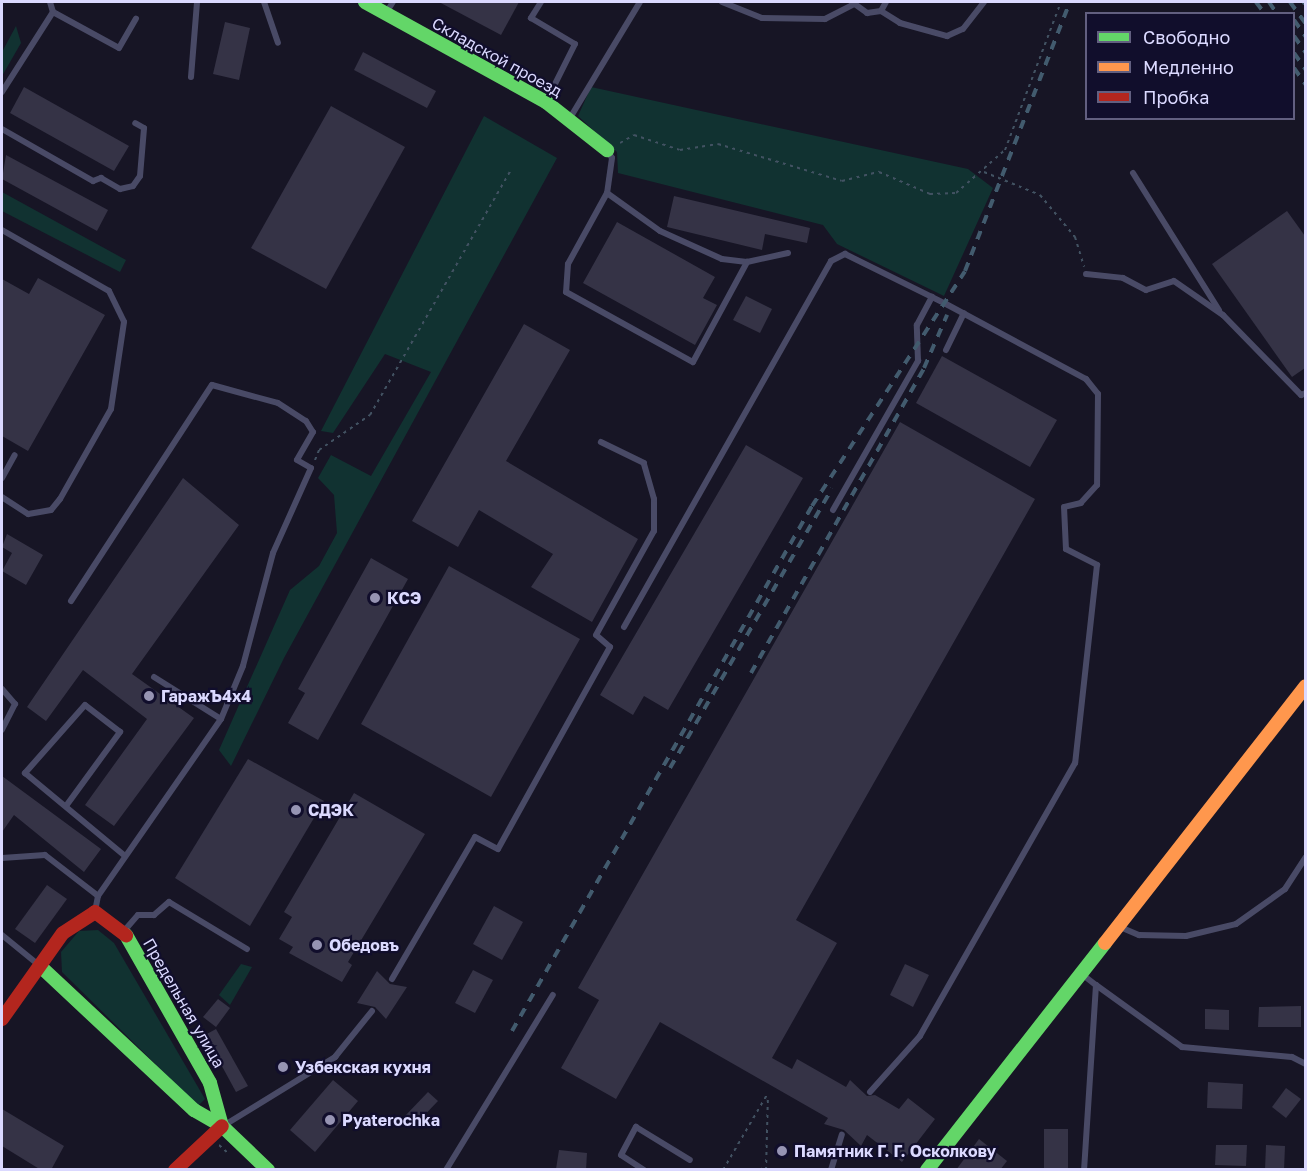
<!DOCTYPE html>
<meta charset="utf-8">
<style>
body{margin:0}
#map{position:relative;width:1307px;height:1171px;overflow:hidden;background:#171525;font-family:"Golos Text",sans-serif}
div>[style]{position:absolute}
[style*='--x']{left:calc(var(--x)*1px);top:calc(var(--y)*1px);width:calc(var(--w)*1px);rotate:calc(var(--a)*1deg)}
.green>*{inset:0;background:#113231}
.building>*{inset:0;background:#353346}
.path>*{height:2px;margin-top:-1px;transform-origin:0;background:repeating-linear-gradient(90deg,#425262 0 3px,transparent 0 7.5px)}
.lane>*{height:6px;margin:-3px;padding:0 3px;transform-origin:3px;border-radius:3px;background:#494a66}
.fast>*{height:14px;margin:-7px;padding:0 7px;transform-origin:7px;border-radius:7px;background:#63d668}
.slow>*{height:14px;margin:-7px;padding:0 7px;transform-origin:7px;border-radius:7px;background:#ff974d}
.jam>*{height:14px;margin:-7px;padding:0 7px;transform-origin:7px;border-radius:7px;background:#b3261e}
.rail>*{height:4px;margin-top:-2px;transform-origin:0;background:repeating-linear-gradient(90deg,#425b6e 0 9px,transparent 0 17px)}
.dots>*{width:16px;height:16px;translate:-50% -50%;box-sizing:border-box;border:3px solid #110e2c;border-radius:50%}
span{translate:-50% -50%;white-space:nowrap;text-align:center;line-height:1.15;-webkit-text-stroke:4.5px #110e2c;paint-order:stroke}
.street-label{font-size:16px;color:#dbd9ff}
.poi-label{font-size:16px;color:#dbd9ff;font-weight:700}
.left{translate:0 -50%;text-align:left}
.frame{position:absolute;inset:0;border:3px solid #dbd9ff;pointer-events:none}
.legend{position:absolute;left:1085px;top:12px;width:210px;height:108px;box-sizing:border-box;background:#110e2c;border:2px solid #625f80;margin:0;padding:8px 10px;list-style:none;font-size:18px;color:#dbd9ff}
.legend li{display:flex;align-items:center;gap:12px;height:30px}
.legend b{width:30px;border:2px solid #625f80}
</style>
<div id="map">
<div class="green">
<div style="clip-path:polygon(16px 26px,21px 43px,2px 76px,2px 52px)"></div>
<div style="clip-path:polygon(591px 87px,968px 169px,993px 188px,944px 296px,837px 244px,823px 225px,618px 173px,617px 152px,578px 116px)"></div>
<div style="clip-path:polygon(484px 116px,557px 158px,284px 658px,231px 766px,219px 750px,290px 590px,319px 566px,337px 533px,334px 495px,318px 478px,331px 455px,371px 476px,431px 372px,385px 354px,333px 433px,321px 431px)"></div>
<div style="clip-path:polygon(2px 192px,126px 260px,120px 272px,2px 211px)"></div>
<div style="clip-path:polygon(98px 930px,114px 943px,205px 1099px,198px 1106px,62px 972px,61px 952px,79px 931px)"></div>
<div style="clip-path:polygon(241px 964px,252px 967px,230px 1005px,219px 995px)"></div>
</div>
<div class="building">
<div style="clip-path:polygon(439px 2px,519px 2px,501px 35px)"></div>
<div style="clip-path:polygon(225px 22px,250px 28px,239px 80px,213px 74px)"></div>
<div style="clip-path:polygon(363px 52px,436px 91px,427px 108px,354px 70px)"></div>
<div style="clip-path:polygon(24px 87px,129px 146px,114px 171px,10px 113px)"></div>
<div style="clip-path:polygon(331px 106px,405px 147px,326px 289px,251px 248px)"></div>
<div style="clip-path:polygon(6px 155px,108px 210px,97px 231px,2px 179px)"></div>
<div style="clip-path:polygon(674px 196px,810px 228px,807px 243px,765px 234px,762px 250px,667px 227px)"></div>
<div style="clip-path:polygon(1287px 211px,1305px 236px,1305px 368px,1292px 377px,1212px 264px)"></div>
<div style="clip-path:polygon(617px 222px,715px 277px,703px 298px,717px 305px,695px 345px,583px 283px)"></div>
<div style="clip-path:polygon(38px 278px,105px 315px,28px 451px,2px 436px,2px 279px,29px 294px)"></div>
<div style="clip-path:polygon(746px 296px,772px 309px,760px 333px,733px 320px)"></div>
<div style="clip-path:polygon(524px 324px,570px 350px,506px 461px,638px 539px,592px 622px,531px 587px,553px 554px,479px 510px,458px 547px,412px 521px)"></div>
<div style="clip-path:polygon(942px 356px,1057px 420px,1030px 467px,916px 403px)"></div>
<div style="clip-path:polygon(900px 422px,1035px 499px,796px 920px,837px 943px,772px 1058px,792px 1069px,797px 1059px,846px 1087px,850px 1080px,867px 1096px,875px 1095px,899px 1109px,908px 1098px,935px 1119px,902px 1162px,867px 1135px,861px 1146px,844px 1130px,824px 1124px,828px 1118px,660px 1022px,616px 1099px,561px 1068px,599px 1000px,578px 988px)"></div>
<div style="clip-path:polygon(746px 445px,803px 478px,668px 710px,644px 696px,633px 715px,600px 695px)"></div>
<div style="clip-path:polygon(183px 478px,239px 525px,132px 674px,194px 718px,114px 826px,85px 805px,147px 719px,83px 670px,46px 721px,27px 707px)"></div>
<div style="clip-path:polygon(7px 534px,43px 555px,26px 585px,2px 571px,12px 553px,2px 547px)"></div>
<div style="clip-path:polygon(371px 558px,408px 579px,318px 740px,288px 723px,305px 693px,298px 689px)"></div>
<div style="clip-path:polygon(449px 566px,580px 639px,491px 797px,361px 724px)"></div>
<div style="clip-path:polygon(248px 759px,324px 801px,250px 926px,175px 878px)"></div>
<div style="clip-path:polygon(2px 776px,101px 849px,84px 872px,14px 815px,2px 832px)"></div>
<div style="clip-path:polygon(354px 793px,425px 834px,348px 962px,352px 965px,342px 982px,289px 953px,293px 947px,279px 939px,292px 917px,284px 912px)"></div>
<div style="clip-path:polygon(47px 885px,67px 899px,35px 943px,15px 929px)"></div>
<div style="clip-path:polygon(494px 906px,523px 922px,502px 960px,473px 944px)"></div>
<div style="clip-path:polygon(905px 964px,929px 975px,913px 1007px,890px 995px)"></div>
<div style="clip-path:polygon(473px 970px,493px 980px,475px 1013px,455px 1003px)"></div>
<div style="clip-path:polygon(377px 971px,390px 984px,407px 987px,386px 1019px,375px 1007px,357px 1003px)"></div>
<div style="clip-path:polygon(218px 999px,230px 1008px,216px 1027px,203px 1017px)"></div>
<div style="clip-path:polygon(1301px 1006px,1301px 1027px,1258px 1027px,1259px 1007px)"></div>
<div style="clip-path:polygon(1205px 1009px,1229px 1010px,1229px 1030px,1205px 1029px)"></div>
<div style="clip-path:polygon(216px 1029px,248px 1086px,236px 1092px,205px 1035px)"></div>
<div style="clip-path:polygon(333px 1080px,358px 1101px,315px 1152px,290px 1130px)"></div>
<div style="clip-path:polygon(1208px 1082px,1243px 1084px,1242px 1109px,1207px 1108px)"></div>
<div style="clip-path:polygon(1286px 1088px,1301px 1099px,1286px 1118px,1272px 1107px)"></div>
<div style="clip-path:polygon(428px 1092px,438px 1101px,414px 1126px,405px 1116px)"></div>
<div style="clip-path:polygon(2px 1109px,64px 1146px,51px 1170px,41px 1170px,2px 1146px)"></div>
<div style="clip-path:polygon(1044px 1129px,1068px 1129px,1068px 1170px,1044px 1170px)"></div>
<div style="clip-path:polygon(979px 1139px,1007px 1161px,1000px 1170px,956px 1170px)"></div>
<div style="clip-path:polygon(1216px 1145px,1247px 1145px,1246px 1166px,1215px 1165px)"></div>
<div style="clip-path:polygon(1266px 1145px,1285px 1146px,1284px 1170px,1265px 1170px)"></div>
<div style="clip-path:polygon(559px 1150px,587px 1153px,586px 1170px,556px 1169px)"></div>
</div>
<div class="path">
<div style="--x:620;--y:143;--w:16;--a:-30"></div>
<div style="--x:634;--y:135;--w:48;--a:18.1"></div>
<div style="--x:680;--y:150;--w:38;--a:-9"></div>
<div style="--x:718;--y:144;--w:129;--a:16.6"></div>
<div style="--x:842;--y:181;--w:38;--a:-14"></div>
<div style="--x:879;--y:172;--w:56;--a:23.3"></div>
<div style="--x:930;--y:194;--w:26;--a:-2"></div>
<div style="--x:956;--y:193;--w:65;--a:-41.3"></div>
<div style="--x:1005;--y:150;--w:158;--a:-69.3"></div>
<div style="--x:984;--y:172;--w:61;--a:22.3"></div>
<div style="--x:1040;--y:195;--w:55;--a:50.2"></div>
<div style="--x:1075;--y:237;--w:31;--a:73"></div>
<div style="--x:315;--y:460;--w:11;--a:-68"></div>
<div style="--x:319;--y:450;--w:62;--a:-34.5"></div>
<div style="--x:370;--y:415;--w:283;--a:-60.1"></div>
<div style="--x:219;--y:1145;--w:13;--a:42"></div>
<div style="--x:723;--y:1170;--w:89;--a:-59.7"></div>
<div style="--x:760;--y:1170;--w:7;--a:-34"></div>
<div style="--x:766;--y:1170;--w:74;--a:-88.5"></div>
</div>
<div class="lane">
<div style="--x:264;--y:2;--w:43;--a:71.1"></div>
<div style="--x:541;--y:2;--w:19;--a:122"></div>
<div style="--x:531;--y:18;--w:51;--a:30.6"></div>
<div style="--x:575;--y:44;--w:65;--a:116.6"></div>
<div style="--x:722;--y:2;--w:43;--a:21.8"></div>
<div style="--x:762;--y:18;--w:63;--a:0.9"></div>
<div style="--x:825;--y:19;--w:31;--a:-27"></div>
<div style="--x:852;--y:2;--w:19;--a:36"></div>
<div style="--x:867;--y:13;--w:14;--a:-8"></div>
<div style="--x:881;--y:11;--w:22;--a:32"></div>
<div style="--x:900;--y:23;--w:49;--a:15.5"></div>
<div style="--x:947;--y:36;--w:17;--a:-24"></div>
<div style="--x:963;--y:29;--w:34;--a:-52"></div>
<div style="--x:881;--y:11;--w:10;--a:-61"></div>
<div style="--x:53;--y:12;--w:75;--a:28.6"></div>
<div style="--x:119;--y:48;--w:34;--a:-60"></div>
<div style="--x:386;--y:13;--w:13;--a:-58"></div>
<div style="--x:191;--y:77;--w:75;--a:-85.4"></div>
<div style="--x:2;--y:92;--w:95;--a:-57.5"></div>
<div style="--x:53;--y:12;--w:10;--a:-107"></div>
<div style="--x:570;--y:118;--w:135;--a:-58.9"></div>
<div style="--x:2;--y:129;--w:105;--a:29.7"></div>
<div style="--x:93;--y:181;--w:9;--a:-21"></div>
<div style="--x:101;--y:178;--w:22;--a:30"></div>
<div style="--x:120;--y:189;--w:13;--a:-13"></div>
<div style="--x:133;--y:186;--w:12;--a:-55"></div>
<div style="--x:140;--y:176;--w:48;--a:-85.2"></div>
<div style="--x:144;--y:128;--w:10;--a:-151"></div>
<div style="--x:607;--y:150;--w:9;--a:58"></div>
<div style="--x:612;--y:158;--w:35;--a:98"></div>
<div style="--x:607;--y:193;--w:65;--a:35.6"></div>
<div style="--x:660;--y:231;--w:68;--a:24.3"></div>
<div style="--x:722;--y:259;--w:25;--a:7"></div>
<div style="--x:747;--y:262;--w:42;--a:-12.4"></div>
<div style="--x:1133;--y:173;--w:162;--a:57.9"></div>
<div style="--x:607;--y:193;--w:81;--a:118.8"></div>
<div style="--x:568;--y:264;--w:28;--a:94"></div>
<div style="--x:566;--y:292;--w:145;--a:28.9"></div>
<div style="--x:693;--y:362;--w:114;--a:-61.6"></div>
<div style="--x:2;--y:230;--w:123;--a:29.7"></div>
<div style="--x:109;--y:291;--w:34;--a:64"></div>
<div style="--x:124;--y:322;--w:88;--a:98.5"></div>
<div style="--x:111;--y:409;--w:103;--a:119.5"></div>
<div style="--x:60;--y:499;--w:14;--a:129"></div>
<div style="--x:51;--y:510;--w:23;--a:170"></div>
<div style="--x:28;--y:514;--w:31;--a:-147"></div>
<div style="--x:1086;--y:274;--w:37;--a:6"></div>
<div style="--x:1123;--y:278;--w:26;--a:28"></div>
<div style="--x:1146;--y:290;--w:29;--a:-18"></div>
<div style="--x:1174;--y:281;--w:60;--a:34.8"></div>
<div style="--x:1223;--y:315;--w:112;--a:45.7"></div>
<div style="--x:1301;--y:395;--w:5;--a:-22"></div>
<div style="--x:946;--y:350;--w:41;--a:-64.1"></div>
<div style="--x:2;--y:478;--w:26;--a:-61"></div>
<div style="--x:833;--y:510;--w:172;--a:-60.3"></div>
<div style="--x:918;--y:361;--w:36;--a:-92"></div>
<div style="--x:917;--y:325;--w:32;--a:-62"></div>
<div style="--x:71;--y:601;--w:258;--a:-56.9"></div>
<div style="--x:212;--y:385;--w:68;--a:15.3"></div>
<div style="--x:278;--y:403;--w:33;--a:33"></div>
<div style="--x:306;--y:421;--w:13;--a:58"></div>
<div style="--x:313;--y:432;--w:32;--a:120"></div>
<div style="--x:297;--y:460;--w:16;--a:30"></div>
<div style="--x:311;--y:468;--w:93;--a:114.1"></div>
<div style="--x:273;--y:553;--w:117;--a:104.9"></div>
<div style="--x:243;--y:666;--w:57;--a:112.5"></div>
<div style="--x:221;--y:719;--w:216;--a:124.8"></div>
<div style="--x:98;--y:896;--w:15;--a:101"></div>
<div style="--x:624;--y:627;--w:420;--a:-60.5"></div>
<div style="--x:831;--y:261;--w:16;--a:-27"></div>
<div style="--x:845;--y:254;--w:113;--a:26.3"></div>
<div style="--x:946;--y:304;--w:159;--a:28.2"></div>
<div style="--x:1086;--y:379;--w:19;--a:51"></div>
<div style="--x:1098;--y:394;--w:91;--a:90.6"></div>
<div style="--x:1097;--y:485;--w:24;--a:132"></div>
<div style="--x:1081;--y:503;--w:17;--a:167"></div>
<div style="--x:1064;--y:507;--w:42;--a:87.3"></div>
<div style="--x:1066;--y:549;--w:35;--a:27"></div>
<div style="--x:1097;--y:565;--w:199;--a:96.3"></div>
<div style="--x:1075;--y:763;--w:314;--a:119.6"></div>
<div style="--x:920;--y:1036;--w:75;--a:131.8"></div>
<div style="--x:154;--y:677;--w:79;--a:32.1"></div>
<div style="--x:2;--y:689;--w:20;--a:49"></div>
<div style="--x:15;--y:704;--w:29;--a:117"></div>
<div style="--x:66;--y:806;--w:92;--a:-53.9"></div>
<div style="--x:120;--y:732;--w:44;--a:-142.4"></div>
<div style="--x:85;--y:705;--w:91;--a:131.4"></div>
<div style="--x:25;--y:773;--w:130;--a:39.7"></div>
<div style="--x:2;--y:858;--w:43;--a:-4"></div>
<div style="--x:45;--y:855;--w:67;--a:37.7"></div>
<div style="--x:1120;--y:927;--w:21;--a:23"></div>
<div style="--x:1139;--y:935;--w:47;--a:1.2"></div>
<div style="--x:1186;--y:936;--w:51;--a:-13.5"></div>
<div style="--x:1236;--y:924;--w:60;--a:-35.5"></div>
<div style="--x:1285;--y:889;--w:38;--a:-57"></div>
<div style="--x:124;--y:931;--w:21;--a:-49"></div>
<div style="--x:138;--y:915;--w:16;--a:0"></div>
<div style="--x:154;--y:915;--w:20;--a:-41"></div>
<div style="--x:169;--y:902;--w:91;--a:31.1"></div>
<div style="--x:2;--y:935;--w:49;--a:39.2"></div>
<div style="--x:1083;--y:975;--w:16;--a:38"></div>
<div style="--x:1096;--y:985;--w:185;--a:93.7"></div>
<div style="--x:392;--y:979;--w:164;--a:-59.7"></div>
<div style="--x:475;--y:837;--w:26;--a:28"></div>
<div style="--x:498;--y:849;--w:231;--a:-61"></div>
<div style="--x:610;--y:647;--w:18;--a:-139"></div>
<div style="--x:596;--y:635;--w:119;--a:-60.9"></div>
<div style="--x:654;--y:531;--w:32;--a:-90"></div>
<div style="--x:654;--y:499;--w:37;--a:-106"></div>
<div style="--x:644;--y:463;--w:48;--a:-154"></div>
<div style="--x:1096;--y:985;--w:106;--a:35.8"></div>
<div style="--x:1182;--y:1047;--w:110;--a:5.2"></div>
<div style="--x:1292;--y:1057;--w:16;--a:27"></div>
<div style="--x:223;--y:1126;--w:132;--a:-31.6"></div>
<div style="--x:335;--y:1057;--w:59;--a:-51.2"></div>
<div style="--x:446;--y:1170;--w:205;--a:-58.6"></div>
<div style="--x:644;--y:1170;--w:27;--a:-147"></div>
<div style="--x:621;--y:1155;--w:32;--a:-62"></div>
<div style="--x:636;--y:1127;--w:63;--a:31.4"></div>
<div style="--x:831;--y:1170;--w:37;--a:-73"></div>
</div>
<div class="fast">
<div style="--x:365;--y:2;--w:207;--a:28.9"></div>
<div style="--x:546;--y:102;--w:78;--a:38.2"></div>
<div style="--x:126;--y:935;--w:170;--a:60.4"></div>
<div style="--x:210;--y:1083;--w:45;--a:74.4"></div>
<div style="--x:40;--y:966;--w:211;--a:43.1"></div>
<div style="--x:194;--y:1110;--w:32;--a:30"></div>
<div style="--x:222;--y:1126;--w:64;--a:43.7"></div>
<div style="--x:927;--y:1170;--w:288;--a:-51.9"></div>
</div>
<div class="slow">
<div style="--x:1105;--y:943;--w:326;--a:-52"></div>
</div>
<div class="jam">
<div style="--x:2;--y:1019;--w:105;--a:-54.7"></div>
<div style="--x:63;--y:933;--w:38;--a:-33"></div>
<div style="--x:95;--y:912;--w:39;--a:37"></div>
<div style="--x:175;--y:1170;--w:64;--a:-43.1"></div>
</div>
<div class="rail">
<div style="--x:1256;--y:2;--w:15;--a:53"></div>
<div style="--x:1269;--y:2;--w:14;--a:56"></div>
<div style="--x:1290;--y:2;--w:27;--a:54"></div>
<div style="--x:1303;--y:2;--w:4;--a:34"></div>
<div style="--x:1294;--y:20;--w:21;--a:55"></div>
<div style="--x:1294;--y:36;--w:21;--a:55"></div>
<div style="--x:1294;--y:53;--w:21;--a:55"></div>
<div style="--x:1294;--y:68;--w:21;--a:55"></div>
<div style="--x:751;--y:673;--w:351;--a:-60.4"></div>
<div style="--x:924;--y:368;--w:58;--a:-66.5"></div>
<div style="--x:670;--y:768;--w:323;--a:-59.9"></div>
<div style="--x:512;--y:1031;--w:605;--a:-60.26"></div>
<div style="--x:812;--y:506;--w:280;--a:-56.9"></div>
<div style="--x:965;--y:271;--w:289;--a:-68.7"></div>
</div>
<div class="dots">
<div style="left:375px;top:598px;background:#9694b3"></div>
<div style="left:149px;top:696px;background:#9694b3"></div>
<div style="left:296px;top:810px;background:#9694b3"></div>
<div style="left:317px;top:945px;background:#9694b3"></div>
<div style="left:283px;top:1067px;background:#9694b3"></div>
<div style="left:330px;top:1120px;background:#9694b3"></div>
<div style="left:782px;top:1151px;background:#9694b3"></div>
</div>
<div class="street-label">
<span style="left:497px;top:57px;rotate:29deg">Складской проезд</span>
<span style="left:184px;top:1003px;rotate:60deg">Предельная улица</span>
</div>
<div class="poi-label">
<span class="left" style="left:387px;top:598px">КСЭ</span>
<span class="left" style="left:161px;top:696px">ГаражЪ4х4</span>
<span class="left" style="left:308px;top:810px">СДЭК</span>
<span class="left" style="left:329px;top:945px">Обедовъ</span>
<span class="left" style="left:295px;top:1067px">Узбекская кухня</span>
<span class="left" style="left:342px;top:1120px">Pyaterochka</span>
<span class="left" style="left:794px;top:1151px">Памятник Г. Г. Осколкову</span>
</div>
<div class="frame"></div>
<ul class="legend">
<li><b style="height:8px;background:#63d668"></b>Свободно</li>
<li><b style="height:8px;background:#ff974d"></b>Медленно</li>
<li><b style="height:8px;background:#b3261e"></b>Пробка</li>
</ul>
</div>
